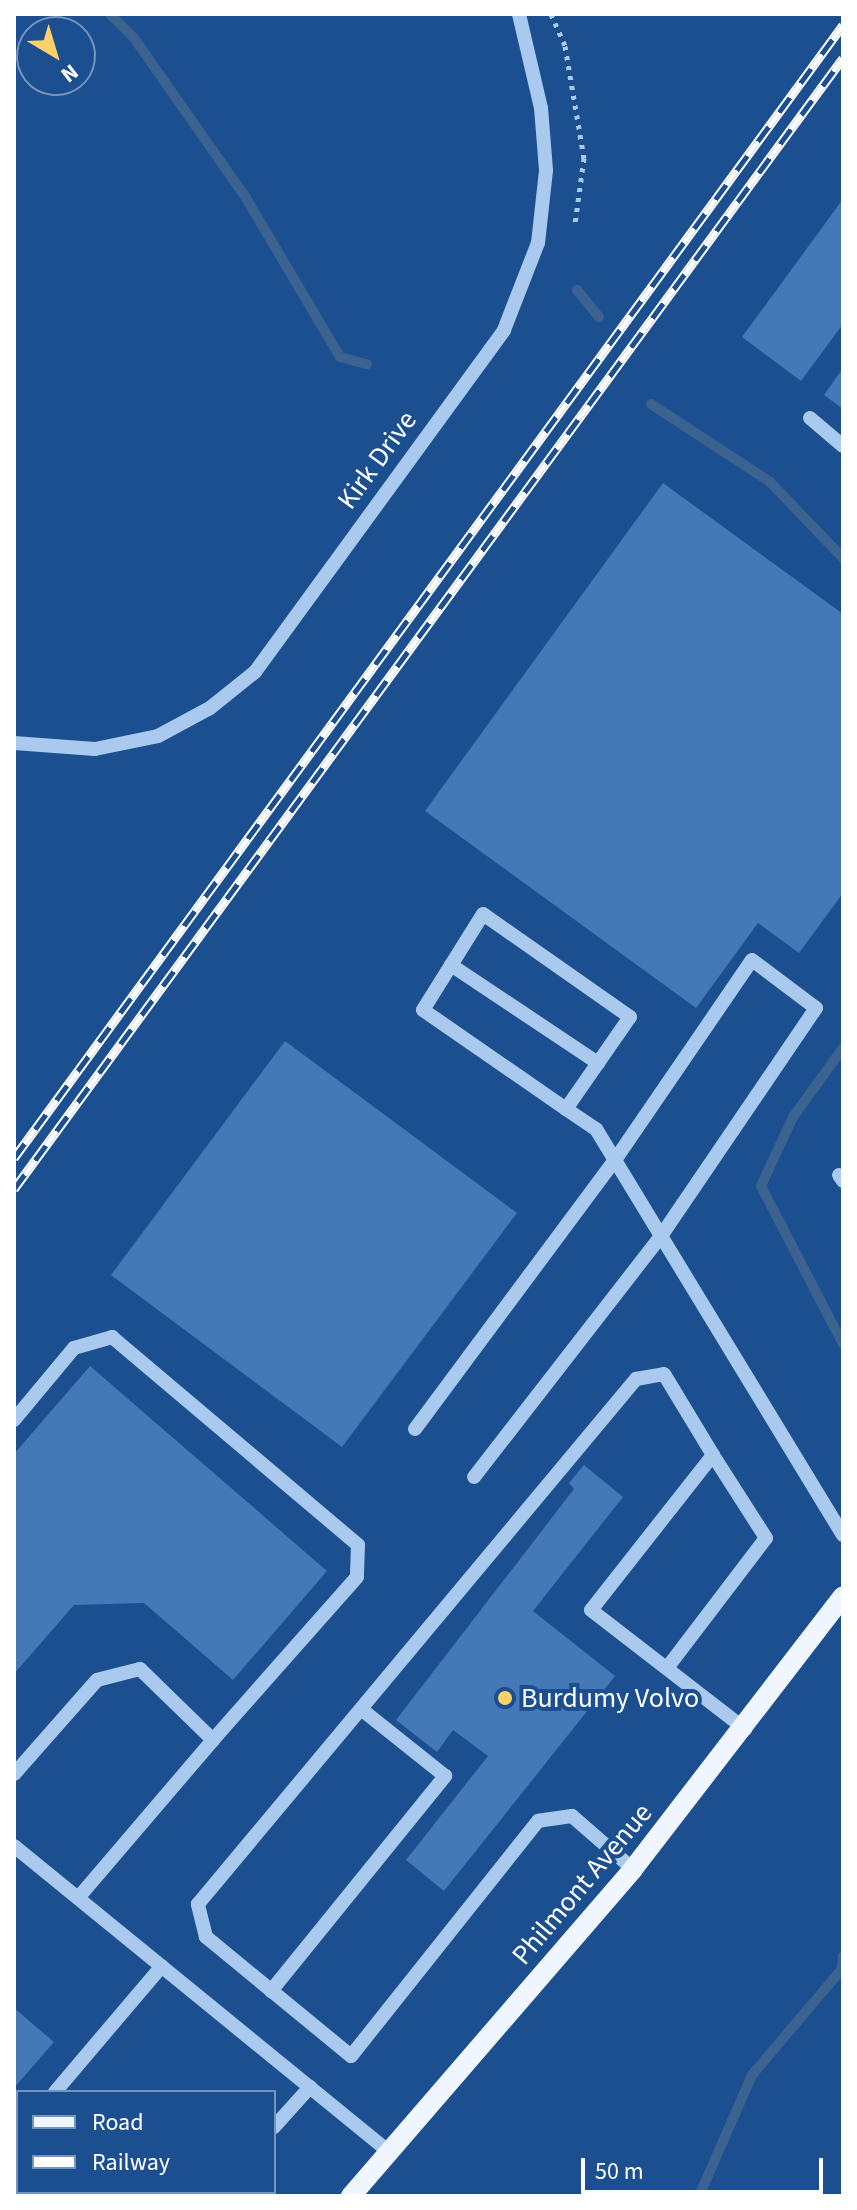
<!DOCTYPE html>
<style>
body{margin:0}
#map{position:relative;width:857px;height:2210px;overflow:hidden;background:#1b4f8f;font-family:"Source Sans 3",sans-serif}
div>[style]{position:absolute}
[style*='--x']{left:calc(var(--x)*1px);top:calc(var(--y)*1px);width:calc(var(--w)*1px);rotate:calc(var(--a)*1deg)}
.stream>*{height:10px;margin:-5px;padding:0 5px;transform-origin:5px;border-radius:5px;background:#3c6290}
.building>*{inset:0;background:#4478b7}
.path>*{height:5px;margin-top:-2.5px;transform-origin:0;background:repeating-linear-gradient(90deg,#a9c9ee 0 4px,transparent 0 10px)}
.minor>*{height:14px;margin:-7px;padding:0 7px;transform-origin:7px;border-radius:7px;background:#a9c9ee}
.major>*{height:20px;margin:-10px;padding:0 10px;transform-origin:10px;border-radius:10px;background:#f0f6ff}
.rail>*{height:9px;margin-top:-4.5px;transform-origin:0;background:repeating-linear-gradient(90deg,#1b4f8f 0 18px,#fff 0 36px);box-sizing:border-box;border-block:2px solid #fff}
.dots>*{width:22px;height:22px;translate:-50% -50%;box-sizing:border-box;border:4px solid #1b4f8f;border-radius:50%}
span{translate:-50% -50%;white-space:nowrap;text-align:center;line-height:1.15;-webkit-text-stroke:8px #1b4f8f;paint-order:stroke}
.street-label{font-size:28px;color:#fff}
.poi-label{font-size:28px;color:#fff}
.left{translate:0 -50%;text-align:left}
.frame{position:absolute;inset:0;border:16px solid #fff;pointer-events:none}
.legend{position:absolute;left:16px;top:2090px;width:260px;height:104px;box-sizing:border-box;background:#1b4f8f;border:2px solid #7695bc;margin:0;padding:10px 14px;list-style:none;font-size:24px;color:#fff}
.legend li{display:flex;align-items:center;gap:16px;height:40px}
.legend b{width:40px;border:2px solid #7695bc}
.north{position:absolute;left:16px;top:16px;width:80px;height:80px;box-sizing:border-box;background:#1b4f8f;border:2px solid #7695bc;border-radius:50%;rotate:142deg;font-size:22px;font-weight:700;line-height:32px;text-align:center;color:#fff}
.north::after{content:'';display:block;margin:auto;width:28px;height:36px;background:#ffd166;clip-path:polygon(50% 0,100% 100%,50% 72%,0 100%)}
.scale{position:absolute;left:581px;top:2158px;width:242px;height:36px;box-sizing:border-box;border:4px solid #fff;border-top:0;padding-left:10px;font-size:24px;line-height:28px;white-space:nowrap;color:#fff;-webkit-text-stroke:6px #1b4f8f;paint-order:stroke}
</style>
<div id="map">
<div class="stream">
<div style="--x:110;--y:14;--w:34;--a:45"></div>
<div style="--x:134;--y:38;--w:195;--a:55"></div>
<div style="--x:246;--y:198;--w:185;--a:59.4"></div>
<div style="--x:340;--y:357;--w:28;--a:15"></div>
<div style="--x:577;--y:290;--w:35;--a:51"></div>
<div style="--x:651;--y:404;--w:142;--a:33.2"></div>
<div style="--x:770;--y:482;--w:105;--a:46.2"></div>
<div style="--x:843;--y:1048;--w:85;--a:125.9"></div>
<div style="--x:793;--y:1117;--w:76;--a:114.9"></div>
<div style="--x:761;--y:1186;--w:178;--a:62.6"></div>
<div style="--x:699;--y:2196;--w:132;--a:-66.3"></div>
<div style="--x:752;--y:2075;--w:139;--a:-49.7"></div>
<div style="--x:842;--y:1969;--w:13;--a:-86"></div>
</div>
<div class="building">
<div style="clip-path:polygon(843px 199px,843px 324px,801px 381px,742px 337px)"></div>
<div style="clip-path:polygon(843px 368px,843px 409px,824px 395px)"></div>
<div style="clip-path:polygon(663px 483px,843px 614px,843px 893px,799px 953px,758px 923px,696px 1008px,425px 811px)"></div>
<div style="clip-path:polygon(285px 1041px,517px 1213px,342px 1447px,111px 1275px)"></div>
<div style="clip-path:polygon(90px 1366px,327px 1571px,233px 1680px,144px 1603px,74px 1605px,14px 1674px,14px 1454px)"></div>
<div style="clip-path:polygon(584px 1465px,623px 1497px,533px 1611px,615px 1676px,444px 1891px,406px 1860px,488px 1756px,453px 1730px,437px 1752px,396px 1720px,574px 1489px,569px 1483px)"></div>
<div style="clip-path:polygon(14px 2008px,54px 2042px,14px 2088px)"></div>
<div style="clip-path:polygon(34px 2192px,126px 2192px,30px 2196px)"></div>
</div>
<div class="path">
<div style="--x:551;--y:14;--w:35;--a:66"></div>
<div style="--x:565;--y:46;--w:114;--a:80.4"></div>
<div style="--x:584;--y:158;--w:67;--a:97.8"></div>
</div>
<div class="minor">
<div style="--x:810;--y:418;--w:43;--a:40.3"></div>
<div style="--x:14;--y:743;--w:81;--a:4.2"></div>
<div style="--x:95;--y:749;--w:64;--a:-11.7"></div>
<div style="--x:158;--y:736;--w:59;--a:-28.3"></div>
<div style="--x:210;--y:708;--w:58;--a:-38.7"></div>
<div style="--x:255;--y:672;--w:423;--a:-53.9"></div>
<div style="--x:504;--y:330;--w:93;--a:-68.7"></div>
<div style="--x:538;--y:243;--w:73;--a:-83.7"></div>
<div style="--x:546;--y:170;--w:62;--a:-94.6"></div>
<div style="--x:541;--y:108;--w:97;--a:-103.2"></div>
<div style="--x:451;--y:965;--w:177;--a:33.7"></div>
<div style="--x:566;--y:1109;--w:112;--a:-55.2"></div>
<div style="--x:630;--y:1017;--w:179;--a:-145"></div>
<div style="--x:483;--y:914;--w:113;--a:122"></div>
<div style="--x:423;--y:1010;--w:174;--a:34.7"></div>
<div style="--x:566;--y:1109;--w:36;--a:34"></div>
<div style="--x:596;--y:1129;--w:475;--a:58.7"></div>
<div style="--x:839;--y:1175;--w:7;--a:56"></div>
<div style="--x:14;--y:1420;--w:94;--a:-50.2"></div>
<div style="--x:74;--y:1348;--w:40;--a:-16"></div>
<div style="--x:112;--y:1337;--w:322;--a:40.2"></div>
<div style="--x:358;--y:1545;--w:32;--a:92"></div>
<div style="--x:357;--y:1577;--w:217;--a:131.5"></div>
<div style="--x:213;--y:1740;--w:102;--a:-135.8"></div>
<div style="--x:140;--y:1669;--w:44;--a:165.7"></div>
<div style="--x:97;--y:1680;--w:125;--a:131.4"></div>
<div style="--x:415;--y:1429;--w:335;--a:-53.4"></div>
<div style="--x:615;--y:1160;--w:242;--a:-55.6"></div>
<div style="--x:752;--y:960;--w:80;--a:36.9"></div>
<div style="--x:816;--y:1008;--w:276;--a:124.2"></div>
<div style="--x:661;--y:1236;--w:305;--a:127.8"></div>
<div style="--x:667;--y:1668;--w:163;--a:-52.7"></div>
<div style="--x:766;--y:1538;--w:98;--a:-122.6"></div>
<div style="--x:14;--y:1846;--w:484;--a:39.2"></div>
<div style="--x:633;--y:1869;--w:81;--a:-139"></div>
<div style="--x:572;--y:1816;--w:34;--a:172"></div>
<div style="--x:538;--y:1821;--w:300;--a:128.5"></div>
<div style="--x:351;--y:2056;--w:188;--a:-140.6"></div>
<div style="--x:206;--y:1937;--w:34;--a:-104"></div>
<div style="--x:198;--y:1904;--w:684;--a:-50.16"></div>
<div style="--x:636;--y:1379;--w:28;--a:-10"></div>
<div style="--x:664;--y:1374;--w:95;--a:58.8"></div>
<div style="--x:713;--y:1455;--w:197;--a:128.2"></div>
<div style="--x:591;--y:1610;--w:195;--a:37.7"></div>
<div style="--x:78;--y:1898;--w:208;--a:-49.5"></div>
<div style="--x:271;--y:1991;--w:277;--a:-51"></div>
<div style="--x:445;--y:1776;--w:107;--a:-141.4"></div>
<div style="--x:55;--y:2092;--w:165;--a:-49.7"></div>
<div style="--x:274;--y:2127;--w:54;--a:-48"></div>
<div style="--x:14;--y:2140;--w:6;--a:-51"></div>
<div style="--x:214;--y:2196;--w:5;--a:-53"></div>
</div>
<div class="major">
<div style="--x:351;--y:2196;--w:432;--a:-49.2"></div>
<div style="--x:633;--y:1869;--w:344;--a:-52.4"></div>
</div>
<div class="rail">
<div style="--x:14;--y:1158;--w:1404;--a:-53.81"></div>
<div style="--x:14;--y:1189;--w:1402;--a:-53.76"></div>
</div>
<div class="dots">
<div style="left:505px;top:1698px;background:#ffd166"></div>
</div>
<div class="street-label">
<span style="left:377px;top:460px;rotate:-54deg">Kirk Drive</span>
<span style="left:582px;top:1884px;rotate:-50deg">Philmont Avenue</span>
</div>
<div class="poi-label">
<span class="left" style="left:521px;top:1698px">Burdumy Volvo</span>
</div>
<div class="frame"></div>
<ul class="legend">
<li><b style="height:10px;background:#f0f6ff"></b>Road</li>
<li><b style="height:10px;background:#fff"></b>Railway</li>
</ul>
<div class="north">N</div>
<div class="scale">50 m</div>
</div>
